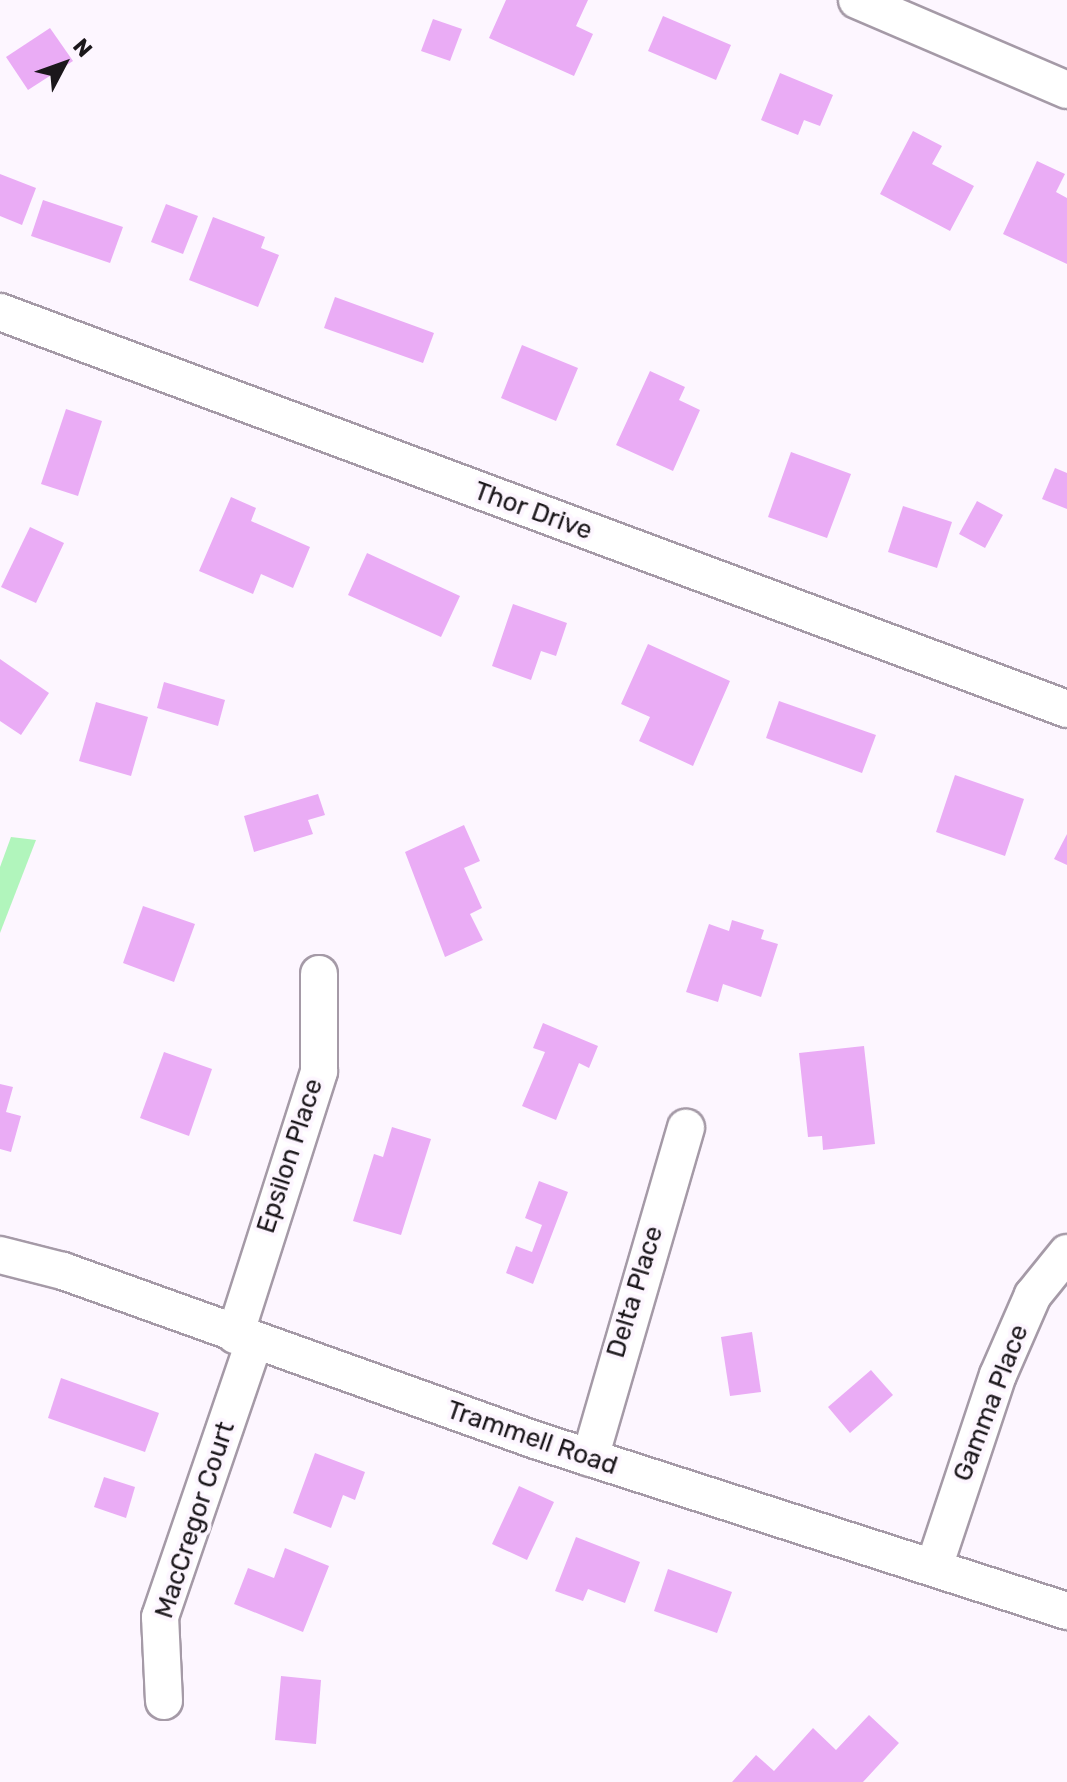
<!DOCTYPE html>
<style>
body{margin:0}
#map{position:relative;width:1067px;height:1782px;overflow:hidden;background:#fdf6ff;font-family:Rubik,sans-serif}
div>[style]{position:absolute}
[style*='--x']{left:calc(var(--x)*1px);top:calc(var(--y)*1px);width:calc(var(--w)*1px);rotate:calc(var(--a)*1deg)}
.green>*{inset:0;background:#b1f5bc}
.building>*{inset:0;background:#eaacf5}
.roads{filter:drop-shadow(2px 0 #a59aa7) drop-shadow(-2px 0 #a59aa7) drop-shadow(0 2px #a59aa7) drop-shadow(0 -2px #a59aa7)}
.minor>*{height:36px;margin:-18px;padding:0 18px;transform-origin:18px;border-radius:18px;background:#fff}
span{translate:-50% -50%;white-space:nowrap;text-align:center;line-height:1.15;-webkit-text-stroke:8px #fdf6ff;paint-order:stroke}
.street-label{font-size:26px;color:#1b171b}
.north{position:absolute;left:24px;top:24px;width:80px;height:80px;-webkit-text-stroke:6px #fdf6ff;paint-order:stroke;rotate:49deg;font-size:22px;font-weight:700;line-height:32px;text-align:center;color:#1b171b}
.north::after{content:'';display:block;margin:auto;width:28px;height:36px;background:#1b171b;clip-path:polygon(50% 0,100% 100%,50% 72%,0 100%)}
</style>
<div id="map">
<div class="green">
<div style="clip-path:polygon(11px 837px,36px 840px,0 933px,0 867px)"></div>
</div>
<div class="building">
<div style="clip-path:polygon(506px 0,588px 0,576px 26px,593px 34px,574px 76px,489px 38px)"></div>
<div style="clip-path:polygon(663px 16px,731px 45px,716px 80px,648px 51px)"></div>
<div style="clip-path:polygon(433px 19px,462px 29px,450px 61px,421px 51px)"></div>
<div style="clip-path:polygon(50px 28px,73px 61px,28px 90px,6px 57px)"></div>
<div style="clip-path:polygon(780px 73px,833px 95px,820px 126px,804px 120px,798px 135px,761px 120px)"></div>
<div style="clip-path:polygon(913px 131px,942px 146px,932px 164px,974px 186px,950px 231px,880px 194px)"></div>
<div style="clip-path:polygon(1037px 161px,1065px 174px,1056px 192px,1067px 198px,1067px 264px,1003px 234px)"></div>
<div style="clip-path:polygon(0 174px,36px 188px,22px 225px,0 216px)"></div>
<div style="clip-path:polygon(43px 200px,123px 227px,110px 263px,31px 236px)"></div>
<div style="clip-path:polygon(166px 204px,198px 216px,183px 254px,151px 242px)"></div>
<div style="clip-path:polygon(213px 217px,265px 237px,261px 248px,279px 255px,258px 307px,189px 280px)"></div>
<div style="clip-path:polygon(335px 297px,434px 333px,423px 363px,324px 328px)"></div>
<div style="clip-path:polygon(522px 345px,578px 368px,556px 421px,501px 398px)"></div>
<div style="clip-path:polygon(650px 371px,685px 387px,679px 400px,700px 410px,673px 471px,616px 445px)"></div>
<div style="clip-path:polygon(66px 409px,102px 421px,78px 496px,41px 484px)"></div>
<div style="clip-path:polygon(791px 452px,851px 474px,827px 538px,768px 517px)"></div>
<div style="clip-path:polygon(1055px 468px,1067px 473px,1067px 509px,1042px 499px)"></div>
<div style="clip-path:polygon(231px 497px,256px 508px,251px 521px,310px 547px,293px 588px,261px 574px,253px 594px,199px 571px)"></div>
<div style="clip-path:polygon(977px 501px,1003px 515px,985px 548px,959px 534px)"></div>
<div style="clip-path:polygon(903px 506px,952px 522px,937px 568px,888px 552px)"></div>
<div style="clip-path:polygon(30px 527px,64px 543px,36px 603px,1px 587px)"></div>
<div style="clip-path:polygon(367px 553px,460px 596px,441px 637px,348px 595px)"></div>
<div style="clip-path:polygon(513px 604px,567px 623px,556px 656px,541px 651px,531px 680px,492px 666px)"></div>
<div style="clip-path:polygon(648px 644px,730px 681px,693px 766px,639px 741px,650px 717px,621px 704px)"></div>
<div style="clip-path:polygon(0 659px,49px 693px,21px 735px,0 721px)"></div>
<div style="clip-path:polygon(164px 682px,225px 700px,218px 726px,157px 708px)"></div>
<div style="clip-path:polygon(779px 701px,876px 735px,862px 773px,766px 738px)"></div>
<div style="clip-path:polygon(96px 702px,148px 717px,131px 776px,79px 761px)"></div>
<div style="clip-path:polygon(955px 775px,1024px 799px,1005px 856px,936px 832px)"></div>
<div style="clip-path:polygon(318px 794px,325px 815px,308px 820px,313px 834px,254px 852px,244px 816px)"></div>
<div style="clip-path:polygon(464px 825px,480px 861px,464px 868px,482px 908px,470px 914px,483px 940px,445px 957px,405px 852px)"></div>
<div style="clip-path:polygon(1067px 834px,1067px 865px,1054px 859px)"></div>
<div style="clip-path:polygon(143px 906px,195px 924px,174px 982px,123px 963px)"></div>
<div style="clip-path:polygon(732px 920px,764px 930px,761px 939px,778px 944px,761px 997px,723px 984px,718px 1002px,686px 992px,709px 924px,729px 931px)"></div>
<div style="clip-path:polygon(543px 1023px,598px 1046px,589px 1068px,579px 1063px,556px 1120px,522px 1106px,545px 1052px,533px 1048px)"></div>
<div style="clip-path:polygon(864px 1046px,875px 1144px,823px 1150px,822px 1136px,808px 1137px,799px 1053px)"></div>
<div style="clip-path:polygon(164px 1052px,212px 1069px,189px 1136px,140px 1118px)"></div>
<div style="clip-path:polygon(0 1084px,13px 1087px,6px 1112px,21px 1116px,11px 1152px,0 1149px)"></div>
<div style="clip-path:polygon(392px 1127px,431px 1139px,401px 1235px,353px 1221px,374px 1154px,383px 1157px)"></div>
<div style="clip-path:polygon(539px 1181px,568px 1192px,533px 1284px,506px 1273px,516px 1246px,532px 1252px,542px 1225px,525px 1218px)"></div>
<div style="clip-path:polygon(752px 1332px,761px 1392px,730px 1396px,721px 1337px)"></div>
<div style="clip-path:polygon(871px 1370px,893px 1395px,850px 1433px,828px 1407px)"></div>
<div style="clip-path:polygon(61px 1378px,159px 1413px,145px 1452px,48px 1418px)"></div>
<div style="clip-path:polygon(315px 1453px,365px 1472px,355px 1500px,343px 1495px,331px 1528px,293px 1513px)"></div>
<div style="clip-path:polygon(104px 1477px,135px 1487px,126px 1518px,94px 1507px)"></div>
<div style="clip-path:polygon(519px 1486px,554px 1502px,527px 1560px,492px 1544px)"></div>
<div style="clip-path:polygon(576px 1537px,640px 1562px,625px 1603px,588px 1589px,583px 1601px,555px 1591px)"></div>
<div style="clip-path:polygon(285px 1548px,329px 1566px,303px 1632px,234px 1604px,248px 1568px,274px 1578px)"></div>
<div style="clip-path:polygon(668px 1569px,732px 1592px,717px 1633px,654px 1611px)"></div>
<div style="clip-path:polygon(281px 1676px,321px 1680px,316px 1744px,275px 1740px)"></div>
<div style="clip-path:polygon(869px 1715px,899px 1743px,863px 1782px,732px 1782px,756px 1755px,774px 1771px,813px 1728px,836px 1750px)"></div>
</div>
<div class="roads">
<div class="minor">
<div style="--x:857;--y:0;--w:228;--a:23.2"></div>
<div style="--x:0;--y:312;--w:1138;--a:20.41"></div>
<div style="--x:0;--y:1255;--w:65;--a:14.3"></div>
<div style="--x:63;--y:1271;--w:501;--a:19.7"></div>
<div style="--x:535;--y:1440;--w:559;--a:17.82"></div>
<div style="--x:235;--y:1335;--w:277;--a:-72.3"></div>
<div style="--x:319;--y:1071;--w:97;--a:-90"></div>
<div style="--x:590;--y:1458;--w:344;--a:-73.8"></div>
<div style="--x:935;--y:1564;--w:199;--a:-71.6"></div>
<div style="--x:998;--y:1375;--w:87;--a:-66.4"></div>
<div style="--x:1033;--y:1295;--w:54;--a:-51"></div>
<div style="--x:164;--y:1701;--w:84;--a:-92.7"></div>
<div style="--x:160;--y:1617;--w:291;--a:-71.1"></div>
</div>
</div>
<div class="street-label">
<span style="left:533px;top:511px;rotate:20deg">Thor Drive</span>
<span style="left:290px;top:1156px;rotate:-72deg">Epsilon Place</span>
<span style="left:635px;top:1292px;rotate:-73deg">Delta Place</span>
<span style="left:991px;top:1403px;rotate:-69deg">Gamma Place</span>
<span style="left:532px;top:1438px;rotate:19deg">Trammell Road</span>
<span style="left:195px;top:1520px;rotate:-72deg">MacCregor Court</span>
</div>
<div class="north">N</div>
</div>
